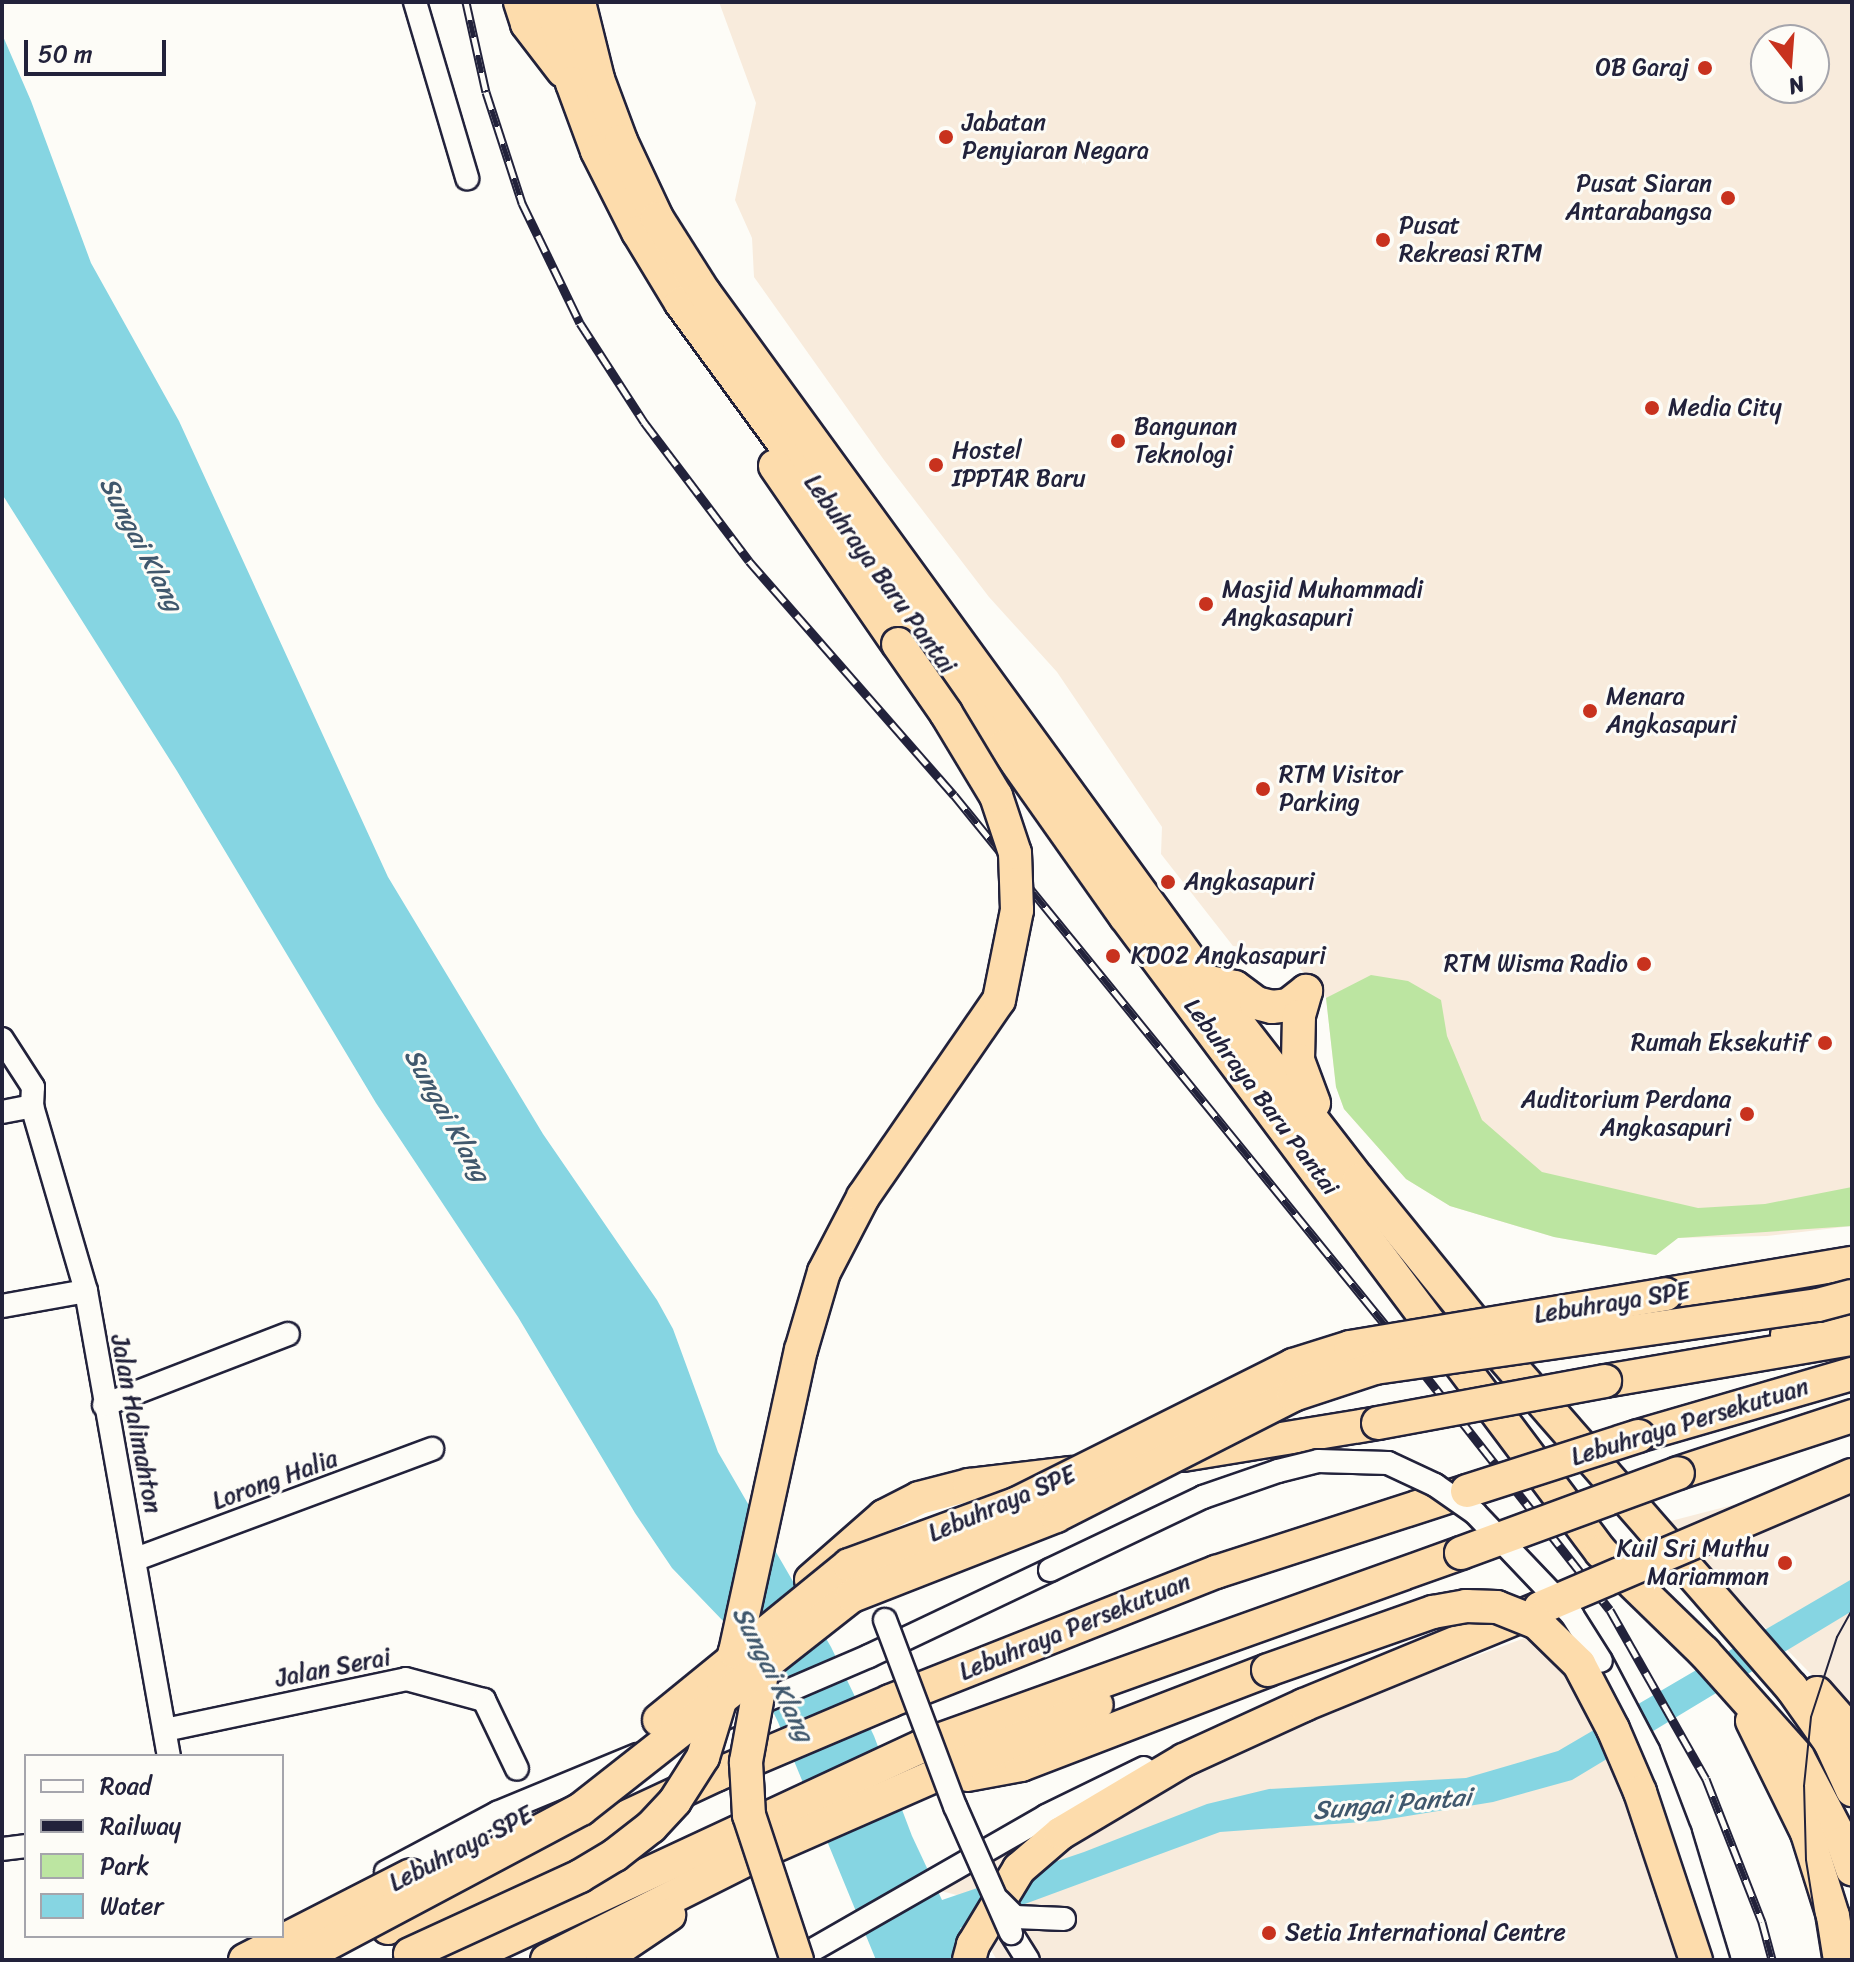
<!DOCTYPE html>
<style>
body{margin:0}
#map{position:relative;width:1854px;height:1962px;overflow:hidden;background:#fdfcf7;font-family:Sriracha,sans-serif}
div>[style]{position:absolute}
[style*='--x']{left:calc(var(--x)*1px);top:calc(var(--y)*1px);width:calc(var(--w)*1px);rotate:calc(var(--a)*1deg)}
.built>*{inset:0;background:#f8ebdc}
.green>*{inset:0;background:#bce5a1}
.water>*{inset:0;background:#86d5e2}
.roads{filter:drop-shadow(2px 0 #22223b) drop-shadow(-2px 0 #22223b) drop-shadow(0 2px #22223b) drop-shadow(0 -2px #22223b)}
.minor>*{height:22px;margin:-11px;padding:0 11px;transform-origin:11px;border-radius:11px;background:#fdfcf7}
.highway>*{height:32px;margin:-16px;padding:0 16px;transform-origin:16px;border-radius:16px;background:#fddcac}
.tram>*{height:2px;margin:-1px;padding:0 1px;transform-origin:1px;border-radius:1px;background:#22223b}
.rail>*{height:9px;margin-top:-4.5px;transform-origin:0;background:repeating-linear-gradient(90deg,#fdfcf7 0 18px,#22223b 0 36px);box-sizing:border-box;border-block:2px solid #22223b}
.bridges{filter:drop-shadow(2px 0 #22223b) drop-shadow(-2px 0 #22223b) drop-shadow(0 2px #22223b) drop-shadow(0 -2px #22223b)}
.minor-bridge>*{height:22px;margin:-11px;padding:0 11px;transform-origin:11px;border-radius:11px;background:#fdfcf7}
.highway-bridge>*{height:32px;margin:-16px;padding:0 16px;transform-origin:16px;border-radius:16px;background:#fddcac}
.dots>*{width:22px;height:22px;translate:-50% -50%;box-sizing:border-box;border:4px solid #fdfcf7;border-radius:50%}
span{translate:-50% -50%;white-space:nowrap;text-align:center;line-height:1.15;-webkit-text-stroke:6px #fdfcf7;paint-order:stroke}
.poi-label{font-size:24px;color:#22223b}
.right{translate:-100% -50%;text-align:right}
.left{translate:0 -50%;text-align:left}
.street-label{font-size:24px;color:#22223b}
.water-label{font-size:26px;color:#40586d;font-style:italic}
.frame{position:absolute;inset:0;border:4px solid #22223b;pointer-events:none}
.legend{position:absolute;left:24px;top:1754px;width:260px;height:184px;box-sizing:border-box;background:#fdfcf7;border:2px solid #a5a5ac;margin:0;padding:10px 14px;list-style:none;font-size:24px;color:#22223b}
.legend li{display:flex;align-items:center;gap:16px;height:40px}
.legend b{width:40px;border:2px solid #a5a5ac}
.north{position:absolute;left:1750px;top:24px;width:80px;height:80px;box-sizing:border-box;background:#fdfcf7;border:2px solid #a5a5ac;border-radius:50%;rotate:163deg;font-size:22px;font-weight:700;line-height:32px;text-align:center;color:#22223b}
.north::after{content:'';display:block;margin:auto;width:28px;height:36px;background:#c8321e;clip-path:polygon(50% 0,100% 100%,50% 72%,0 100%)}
.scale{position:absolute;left:24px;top:40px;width:142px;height:36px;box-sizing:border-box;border:4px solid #22223b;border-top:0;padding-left:10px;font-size:24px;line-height:28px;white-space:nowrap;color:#22223b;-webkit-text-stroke:6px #fdfcf7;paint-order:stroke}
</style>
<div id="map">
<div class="built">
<div style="clip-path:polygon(evenodd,719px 2px,1852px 2px,1852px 1226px,1767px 1236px,1678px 1238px,1656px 1255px,1554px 1237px,1450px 1206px,1406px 1179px,1344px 1109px,1336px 1087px,1326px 997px,1285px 952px,1233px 946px,1161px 854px,1162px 827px,1057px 672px,989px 597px,884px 460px,754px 277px,752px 238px,735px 200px,756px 103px,719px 2px,1766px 40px,1814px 40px,1814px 88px,1766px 88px,1766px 40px)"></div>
<div style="clip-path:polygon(1852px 1474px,1852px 1716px,1663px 1523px)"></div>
<div style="clip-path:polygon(1549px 1629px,1721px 1960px,997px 1960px,957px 1895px,928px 1888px,1046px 1816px)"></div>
</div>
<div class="green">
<div style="clip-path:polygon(1371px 975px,1408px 981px,1441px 1000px,1447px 1036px,1482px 1120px,1542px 1172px,1698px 1208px,1765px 1204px,1852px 1187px,1852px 1226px,1678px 1238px,1656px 1255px,1554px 1237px,1450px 1206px,1406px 1179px,1344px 1109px,1336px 1087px,1326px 998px)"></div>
</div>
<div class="water">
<div style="clip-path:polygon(2px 34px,31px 101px,91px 263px,179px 421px,388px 877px,543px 1134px,657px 1300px,673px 1329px,718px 1452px,831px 1647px,874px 1736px,912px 1836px,942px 1900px,1084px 1852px,1207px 1804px,1269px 1789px,1466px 1778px,1558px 1751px,1852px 1579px,1852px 1611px,1572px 1780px,1493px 1802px,1377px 1821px,1220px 1832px,960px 1928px,985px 1960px,876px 1960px,778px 1722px,749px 1663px,725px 1623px,672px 1568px,635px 1513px,518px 1317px,376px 1103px,177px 771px,2px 494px)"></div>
</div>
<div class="roads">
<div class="minor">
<div style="--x:415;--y:2;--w:184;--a:73.5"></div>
<div style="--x:2;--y:1039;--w:57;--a:57.1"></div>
<div style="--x:33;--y:1087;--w:19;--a:93"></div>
<div style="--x:32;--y:1106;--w:193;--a:73.7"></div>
<div style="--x:86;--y:1291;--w:472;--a:79.9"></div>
<div style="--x:2;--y:1112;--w:31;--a:-11"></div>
<div style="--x:2;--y:1306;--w:85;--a:-10.1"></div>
<div style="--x:104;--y:1405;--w:197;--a:-21.1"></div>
<div style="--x:894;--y:1544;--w:27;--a:-45"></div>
<div style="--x:913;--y:1525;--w:74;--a:-23.1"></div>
<div style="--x:136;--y:1559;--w:316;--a:-20.4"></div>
<div style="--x:1601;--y:1661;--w:101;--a:62.2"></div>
<div style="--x:1648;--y:1750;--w:90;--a:69.1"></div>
<div style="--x:1680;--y:1834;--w:132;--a:73.2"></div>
<div style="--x:706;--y:1726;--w:177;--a:-23.2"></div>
<div style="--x:869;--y:1656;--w:200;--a:-25.4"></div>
<div style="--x:165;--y:1730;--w:246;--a:-11.9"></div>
<div style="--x:406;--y:1679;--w:81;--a:15.1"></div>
<div style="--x:484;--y:1700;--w:76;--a:64.4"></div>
<div style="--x:2;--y:1849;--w:24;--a:-7"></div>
<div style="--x:386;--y:1872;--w:126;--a:-28"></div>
<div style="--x:497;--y:1813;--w:152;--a:-22.5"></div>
<div style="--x:1011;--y:1933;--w:32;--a:58"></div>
<div style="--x:795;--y:1960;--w:289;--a:-29.8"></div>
<div style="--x:1046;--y:1816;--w:109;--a:-26.1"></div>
</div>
<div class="highway">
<div style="--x:520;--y:2;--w:23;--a:72"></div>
<div style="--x:527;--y:24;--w:59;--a:52.5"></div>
<div style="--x:552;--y:2;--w:83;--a:76.1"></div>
<div style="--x:572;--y:83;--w:72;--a:69.8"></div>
<div style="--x:597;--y:151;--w:91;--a:63.2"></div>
<div style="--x:638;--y:232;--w:83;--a:58.8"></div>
<div style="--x:681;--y:303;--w:549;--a:53.82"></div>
<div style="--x:1005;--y:746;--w:208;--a:54.8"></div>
<div style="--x:1125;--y:916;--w:794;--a:53.19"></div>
<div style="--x:1601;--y:1552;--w:144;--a:44.2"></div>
<div style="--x:1704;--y:1652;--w:141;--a:48.2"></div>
<div style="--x:1798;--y:1757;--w:97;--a:62.4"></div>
<div style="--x:1843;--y:1843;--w:28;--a:71"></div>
<div style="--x:579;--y:2;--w:79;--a:76.1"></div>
<div style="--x:598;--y:79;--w:66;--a:69.6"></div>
<div style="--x:621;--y:141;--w:85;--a:64.9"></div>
<div style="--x:657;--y:218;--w:88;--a:57.6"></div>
<div style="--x:704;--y:292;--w:852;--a:53.98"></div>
<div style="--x:1205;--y:981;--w:252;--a:52.3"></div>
<div style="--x:1359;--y:1180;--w:218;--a:51"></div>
<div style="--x:1496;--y:1349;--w:449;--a:48.9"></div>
<div style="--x:1791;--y:1687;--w:67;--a:54.7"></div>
<div style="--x:1830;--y:1742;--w:53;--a:65.4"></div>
<div style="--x:775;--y:466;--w:216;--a:55.4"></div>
<div style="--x:1209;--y:982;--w:26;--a:11"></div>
<div style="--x:1235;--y:987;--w:26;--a:37"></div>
<div style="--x:1256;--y:1003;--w:16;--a:14"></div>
<div style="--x:1272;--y:1007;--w:16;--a:-7"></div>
<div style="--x:1288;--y:1005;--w:23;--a:-38"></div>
<div style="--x:1306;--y:991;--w:26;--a:106"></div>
<div style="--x:1299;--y:1016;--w:44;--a:91.3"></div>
<div style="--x:1298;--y:1060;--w:46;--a:69.6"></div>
<div style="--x:1666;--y:1294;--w:189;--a:-9.5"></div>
<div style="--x:1787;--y:1335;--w:69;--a:-20.3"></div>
<div style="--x:1605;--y:1381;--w:251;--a:-9.7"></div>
<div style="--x:1638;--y:1436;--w:223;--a:-16.2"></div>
<div style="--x:1183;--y:1455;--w:198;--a:-9.3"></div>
<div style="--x:1678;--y:1473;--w:183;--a:-18.1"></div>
<div style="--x:811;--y:1580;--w:97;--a:-41.2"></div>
<div style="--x:884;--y:1516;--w:39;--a:-27"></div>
<div style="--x:919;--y:1498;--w:52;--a:-14.6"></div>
<div style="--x:969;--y:1485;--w:102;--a:-6.8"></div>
<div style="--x:1817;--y:1693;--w:53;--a:48.8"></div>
<div style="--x:1752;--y:1721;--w:125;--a:63.8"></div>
<div style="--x:1807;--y:1833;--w:87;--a:72.6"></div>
<div style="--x:1833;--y:1916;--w:45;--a:81"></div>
<div style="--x:967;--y:1775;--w:55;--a:-10.5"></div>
<div style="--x:1021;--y:1765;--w:265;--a:-21"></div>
<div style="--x:388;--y:1928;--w:362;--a:-25"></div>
<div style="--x:716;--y:1775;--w:189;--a:-23"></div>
<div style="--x:890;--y:1701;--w:351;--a:-21.6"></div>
<div style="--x:1216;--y:1572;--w:264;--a:-17.9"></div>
<div style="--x:462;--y:1960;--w:507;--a:-24.95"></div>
<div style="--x:922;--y:1746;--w:573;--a:-19.7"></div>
<div style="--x:547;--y:1960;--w:245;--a:-26.7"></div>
<div style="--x:766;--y:1850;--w:361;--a:-23.7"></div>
<div style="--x:602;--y:1960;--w:81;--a:-33.9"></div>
<div style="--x:969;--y:1960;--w:16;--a:-75"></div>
<div style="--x:973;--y:1945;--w:89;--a:-58.8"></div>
<div style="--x:1019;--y:1869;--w:55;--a:-40.6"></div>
<div style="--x:1061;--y:1833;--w:143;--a:-30.7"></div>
<div style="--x:1184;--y:1760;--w:132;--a:-24.6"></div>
<div style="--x:1304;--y:1705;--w:253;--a:-22.3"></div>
</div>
</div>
<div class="tram">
<div style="--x:1822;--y:1960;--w:101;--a:-99.1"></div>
<div style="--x:1806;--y:1860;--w:74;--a:-91.5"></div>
<div style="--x:1804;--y:1786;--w:69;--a:-84.2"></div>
<div style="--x:1811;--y:1717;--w:84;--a:-72"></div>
<div style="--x:1837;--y:1637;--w:31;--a:-61"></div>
</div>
<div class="rail">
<div style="--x:466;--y:2;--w:92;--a:77.5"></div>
<div style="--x:486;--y:92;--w:117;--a:72"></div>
<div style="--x:522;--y:203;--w:133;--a:64.2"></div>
<div style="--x:580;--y:323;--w:118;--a:57.1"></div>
<div style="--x:644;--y:422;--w:174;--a:52.9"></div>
<div style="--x:749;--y:561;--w:311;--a:48.8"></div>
<div style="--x:954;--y:795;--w:694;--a:50.85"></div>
<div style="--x:1392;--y:1333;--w:352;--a:51.8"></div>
<div style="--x:1610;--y:1610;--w:194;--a:60.4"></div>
<div style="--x:1706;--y:1779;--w:154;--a:68.6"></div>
<div style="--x:1762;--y:1922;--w:39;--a:75"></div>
</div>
<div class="bridges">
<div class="minor-bridge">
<div style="--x:1050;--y:1570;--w:170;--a:-25.5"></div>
<div style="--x:1203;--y:1497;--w:79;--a:-19.1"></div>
<div style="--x:1278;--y:1471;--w:41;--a:-14"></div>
<div style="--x:1318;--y:1461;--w:70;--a:1.6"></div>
<div style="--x:1388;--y:1463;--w:52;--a:25.1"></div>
<div style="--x:1435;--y:1485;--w:49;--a:35"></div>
<div style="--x:1475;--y:1513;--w:141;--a:46.4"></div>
<div style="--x:1572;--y:1615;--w:54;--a:57.8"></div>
<div style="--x:885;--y:1620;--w:199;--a:69.4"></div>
<div style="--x:955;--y:1806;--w:139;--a:66.2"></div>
<div style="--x:999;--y:1901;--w:23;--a:45"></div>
<div style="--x:1015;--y:1917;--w:49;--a:2.3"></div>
</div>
<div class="highway-bridge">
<div style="--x:1378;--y:1423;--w:231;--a:-10.5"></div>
<div style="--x:1467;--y:1491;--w:180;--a:-17.8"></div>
<div style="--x:1461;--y:1553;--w:231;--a:-20.2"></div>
<div style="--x:1540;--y:1608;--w:339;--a:-23.1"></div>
<div style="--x:765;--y:1657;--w:107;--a:100.3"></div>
<div style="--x:746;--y:1762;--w:53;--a:86.8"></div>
<div style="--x:749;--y:1815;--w:153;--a:71.7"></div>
<div style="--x:1268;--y:1670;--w:175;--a:-19.4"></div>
<div style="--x:1433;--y:1612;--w:34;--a:-10"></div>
<div style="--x:1466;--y:1606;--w:31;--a:2"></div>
<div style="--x:1497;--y:1607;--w:43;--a:21.8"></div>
<div style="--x:1537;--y:1623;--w:59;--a:44.3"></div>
<div style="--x:1579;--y:1664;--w:73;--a:62.4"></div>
<div style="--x:1613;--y:1729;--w:69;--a:66.8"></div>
<div style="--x:1640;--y:1792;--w:177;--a:71.6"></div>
<div style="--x:659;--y:1720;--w:245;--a:-39.2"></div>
<div style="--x:849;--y:1565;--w:180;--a:-20.1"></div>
<div style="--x:1018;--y:1503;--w:308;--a:-26.6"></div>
<div style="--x:1293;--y:1365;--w:60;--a:-17.5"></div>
<div style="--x:1350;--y:1347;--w:320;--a:-9.5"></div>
<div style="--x:410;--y:1954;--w:187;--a:-24.6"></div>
<div style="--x:580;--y:1876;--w:41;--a:-31"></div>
<div style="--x:615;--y:1855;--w:46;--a:-37.9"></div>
<div style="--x:651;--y:1827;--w:35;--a:-47"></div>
<div style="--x:675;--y:1801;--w:52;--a:-57.5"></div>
<div style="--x:703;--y:1757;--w:110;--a:-73.1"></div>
<div style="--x:735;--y:1652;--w:309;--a:-77.7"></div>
<div style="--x:801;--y:1350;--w:81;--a:-73.6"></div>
<div style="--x:824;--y:1272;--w:85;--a:-62.5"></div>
<div style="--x:863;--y:1197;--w:239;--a:-55.4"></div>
<div style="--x:999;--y:1000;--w:92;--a:-78.7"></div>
<div style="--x:1017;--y:910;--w:57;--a:-92"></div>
<div style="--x:1015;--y:853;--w:60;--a:-108.4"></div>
<div style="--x:996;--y:796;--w:97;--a:-121.1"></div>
<div style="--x:946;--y:713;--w:84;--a:-124.8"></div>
<div style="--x:245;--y:1960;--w:186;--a:-27.1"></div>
<div style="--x:297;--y:1960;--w:322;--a:-28"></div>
<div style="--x:581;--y:1809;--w:345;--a:-38.2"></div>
<div style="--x:852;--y:1596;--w:219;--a:-21.4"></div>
<div style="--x:1056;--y:1516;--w:266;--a:-27"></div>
<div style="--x:1293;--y:1395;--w:86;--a:-18.2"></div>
<div style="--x:1375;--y:1368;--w:447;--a:-8.1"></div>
<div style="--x:1818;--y:1305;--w:35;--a:-15"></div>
</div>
</div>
<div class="dots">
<div style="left:1705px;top:68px;background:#c8321e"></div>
<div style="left:946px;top:137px;background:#c8321e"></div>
<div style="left:1728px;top:198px;background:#c8321e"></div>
<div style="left:1383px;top:240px;background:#c8321e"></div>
<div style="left:1652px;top:408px;background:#c8321e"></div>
<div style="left:1118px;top:441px;background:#c8321e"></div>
<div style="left:936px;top:465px;background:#c8321e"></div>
<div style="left:1206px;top:604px;background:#c8321e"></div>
<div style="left:1590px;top:711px;background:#c8321e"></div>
<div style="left:1263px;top:789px;background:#c8321e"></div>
<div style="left:1168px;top:882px;background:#c8321e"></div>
<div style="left:1113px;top:956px;background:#c8321e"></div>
<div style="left:1644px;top:964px;background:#c8321e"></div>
<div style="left:1825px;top:1043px;background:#c8321e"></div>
<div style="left:1747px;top:1114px;background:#c8321e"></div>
<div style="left:1785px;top:1563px;background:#c8321e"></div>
<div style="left:1269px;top:1933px;background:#c8321e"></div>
</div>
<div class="poi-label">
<span class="right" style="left:1689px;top:68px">OB Garaj</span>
<span class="left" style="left:962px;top:137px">Jabatan<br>Penyiaran Negara</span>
<span class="right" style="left:1712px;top:198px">Pusat Siaran<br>Antarabangsa</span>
<span class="left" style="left:1399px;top:240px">Pusat<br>Rekreasi RTM</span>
<span class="left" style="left:1668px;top:408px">Media City</span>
<span class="left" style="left:1134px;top:441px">Bangunan<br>Teknologi</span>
<span class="left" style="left:952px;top:465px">Hostel<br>IPPTAR Baru</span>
<span class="left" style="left:1222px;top:604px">Masjid Muhammadi<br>Angkasapuri</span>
<span class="left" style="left:1606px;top:711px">Menara<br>Angkasapuri</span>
<span class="left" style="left:1279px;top:789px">RTM Visitor<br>Parking</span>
<span class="left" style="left:1184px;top:882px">Angkasapuri</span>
<span class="left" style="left:1131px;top:956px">KD02 Angkasapuri</span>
<span class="right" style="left:1628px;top:964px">RTM Wisma Radio</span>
<span class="right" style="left:1809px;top:1043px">Rumah Eksekutif</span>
<span class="right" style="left:1731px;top:1114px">Auditorium Perdana<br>Angkasapuri</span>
<span class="right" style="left:1769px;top:1563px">Kuil Sri Muthu<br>Mariamman</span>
<span class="left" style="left:1285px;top:1933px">Setia International Centre</span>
</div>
<div class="street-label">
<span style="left:880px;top:574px;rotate:54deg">Lebuhraya Baru Pantai</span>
<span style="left:1261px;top:1097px;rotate:53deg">Lebuhraya Baru Pantai</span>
<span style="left:1612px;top:1303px;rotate:-9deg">Lebuhraya SPE</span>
<span style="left:1690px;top:1422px;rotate:-17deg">Lebuhraya Persekutuan</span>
<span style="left:136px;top:1424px;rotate:79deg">Jalan Halimahton</span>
<span style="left:275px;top:1480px;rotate:-20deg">Lorong Halia</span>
<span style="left:1002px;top:1504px;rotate:-23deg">Lebuhraya SPE</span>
<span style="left:1075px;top:1627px;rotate:-22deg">Lebuhraya Persekutuan</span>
<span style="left:333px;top:1668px;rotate:-11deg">Jalan Serai</span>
<span style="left:461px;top:1849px;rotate:-27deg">Lebuhraya SPE</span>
</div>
<div class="water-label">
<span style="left:141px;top:544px;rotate:62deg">Sungai Klang</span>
<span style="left:447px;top:1115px;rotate:61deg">Sungai Klang</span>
<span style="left:773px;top:1674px;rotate:63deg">Sungai Klang</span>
<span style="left:1392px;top:1804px;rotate:-5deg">Sungai Pantai</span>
</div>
<div class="frame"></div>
<ul class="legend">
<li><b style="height:10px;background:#fdfcf7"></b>Road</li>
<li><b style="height:10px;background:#22223b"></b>Railway</li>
<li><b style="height:22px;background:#bce5a1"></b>Park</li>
<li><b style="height:22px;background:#86d5e2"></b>Water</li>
</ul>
<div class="north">N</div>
<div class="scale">50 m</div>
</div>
